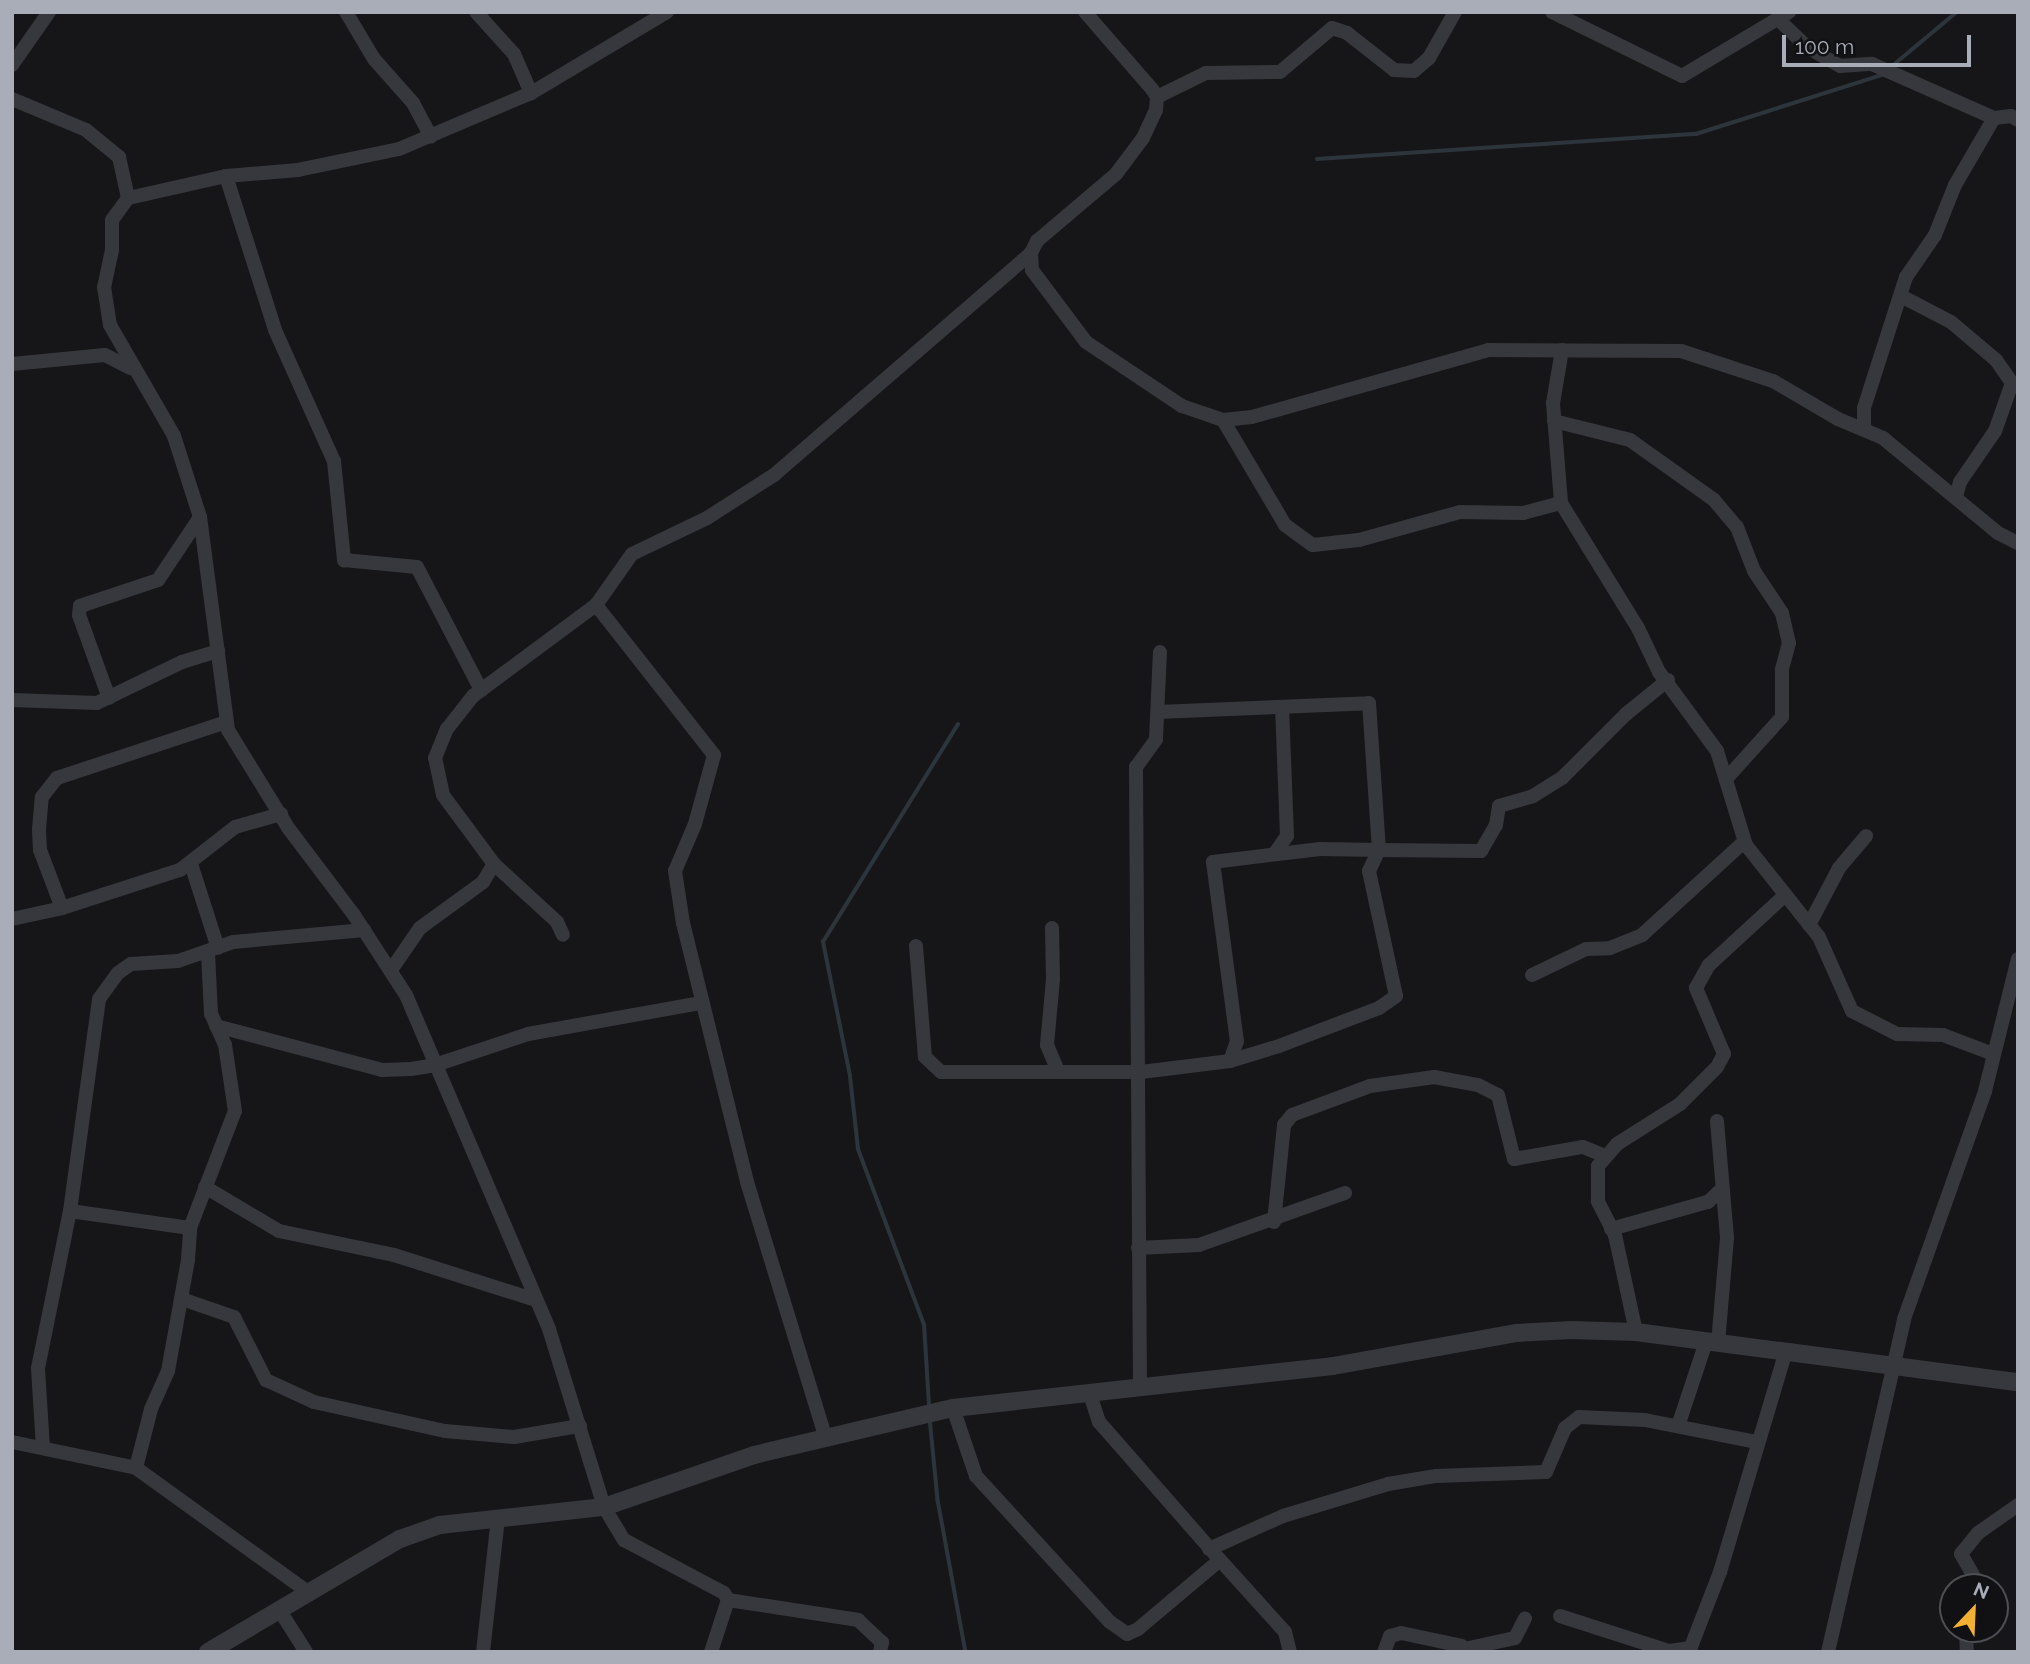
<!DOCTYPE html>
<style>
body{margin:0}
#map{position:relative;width:2030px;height:1664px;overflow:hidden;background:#161618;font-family:Raleway,sans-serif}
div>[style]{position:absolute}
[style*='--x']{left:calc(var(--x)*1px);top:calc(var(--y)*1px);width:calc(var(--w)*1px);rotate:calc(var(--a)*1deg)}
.stream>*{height:3.5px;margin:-1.75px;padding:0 1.75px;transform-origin:1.75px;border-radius:1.75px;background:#2c353c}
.minor>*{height:14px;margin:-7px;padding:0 7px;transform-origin:7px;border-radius:7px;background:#37383d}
.tertiary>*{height:18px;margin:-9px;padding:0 9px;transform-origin:9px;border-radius:9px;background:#37383d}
span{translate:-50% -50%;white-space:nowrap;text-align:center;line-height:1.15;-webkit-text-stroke:6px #111113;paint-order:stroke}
.frame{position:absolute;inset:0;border:14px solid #a8adb8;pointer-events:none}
.north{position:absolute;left:1939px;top:1573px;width:70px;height:70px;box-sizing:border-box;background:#111113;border:2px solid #4d4f55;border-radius:50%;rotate:23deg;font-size:19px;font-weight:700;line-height:28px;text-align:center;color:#a8adb8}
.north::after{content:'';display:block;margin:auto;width:24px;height:32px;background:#f2b134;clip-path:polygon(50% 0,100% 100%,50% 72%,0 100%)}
.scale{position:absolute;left:1782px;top:35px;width:189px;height:32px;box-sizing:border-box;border:4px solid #a8adb8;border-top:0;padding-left:9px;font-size:21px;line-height:24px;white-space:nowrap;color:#a8adb8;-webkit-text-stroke:5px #111113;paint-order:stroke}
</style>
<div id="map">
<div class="stream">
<div style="--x:1891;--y:67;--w:86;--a:-39.8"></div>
<div style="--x:1317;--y:159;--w:380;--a:-3.8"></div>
<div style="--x:1696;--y:134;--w:195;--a:-17.6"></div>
<div style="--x:929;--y:1406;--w:81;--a:-93.5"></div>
<div style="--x:924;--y:1325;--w:188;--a:-110.6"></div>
<div style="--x:858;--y:1149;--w:73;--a:-96.3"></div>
<div style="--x:850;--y:1076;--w:137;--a:-101.4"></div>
<div style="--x:823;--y:942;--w:256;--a:-58.2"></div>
<div style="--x:930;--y:1418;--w:82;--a:84.4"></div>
<div style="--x:938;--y:1500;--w:155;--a:79.6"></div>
</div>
<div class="minor">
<div style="--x:346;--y:12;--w:55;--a:59.2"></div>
<div style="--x:374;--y:59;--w:59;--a:48.4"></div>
<div style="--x:413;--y:103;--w:38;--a:62"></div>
<div style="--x:476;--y:12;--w:57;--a:47.9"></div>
<div style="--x:514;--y:54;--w:43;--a:66.4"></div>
<div style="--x:667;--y:12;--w:158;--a:149.2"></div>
<div style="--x:531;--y:93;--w:143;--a:157"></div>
<div style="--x:399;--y:149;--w:103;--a:168.3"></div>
<div style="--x:298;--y:170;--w:72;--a:175.2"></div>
<div style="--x:226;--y:176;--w:100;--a:167.3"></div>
<div style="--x:128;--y:198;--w:27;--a:126"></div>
<div style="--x:112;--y:220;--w:30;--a:90"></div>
<div style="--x:112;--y:250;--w:38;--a:102"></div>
<div style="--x:104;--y:287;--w:38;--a:81"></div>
<div style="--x:110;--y:325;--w:128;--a:60"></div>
<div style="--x:174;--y:436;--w:85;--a:72.2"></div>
<div style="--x:200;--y:517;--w:215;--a:82.5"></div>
<div style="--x:228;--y:730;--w:116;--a:58.4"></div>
<div style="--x:289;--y:829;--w:108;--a:52.9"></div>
<div style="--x:354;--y:915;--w:95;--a:57"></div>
<div style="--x:406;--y:995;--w:363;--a:66.8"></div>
<div style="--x:549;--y:1329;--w:186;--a:72.8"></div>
<div style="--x:604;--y:1507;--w:39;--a:59"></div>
<div style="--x:624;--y:1540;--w:113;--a:27.9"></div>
<div style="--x:724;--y:1593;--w:8;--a:60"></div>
<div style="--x:728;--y:1600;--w:55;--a:108.1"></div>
<div style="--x:1085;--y:12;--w:102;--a:49"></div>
<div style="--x:1152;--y:89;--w:9;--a:58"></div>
<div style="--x:1157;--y:97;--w:13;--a:94"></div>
<div style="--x:1156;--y:110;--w:31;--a:115"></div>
<div style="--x:1143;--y:138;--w:45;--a:126.9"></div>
<div style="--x:1116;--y:174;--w:104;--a:139.7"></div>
<div style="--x:1037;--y:241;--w:13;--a:117"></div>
<div style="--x:1031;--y:253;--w:17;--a:87"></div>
<div style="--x:1032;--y:270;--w:90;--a:53.1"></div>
<div style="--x:1086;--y:342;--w:115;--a:33.7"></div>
<div style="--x:1182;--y:406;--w:43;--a:18.9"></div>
<div style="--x:1223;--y:420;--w:29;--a:-6"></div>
<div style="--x:1252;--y:417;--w:245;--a:-15.8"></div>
<div style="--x:1488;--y:350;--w:193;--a:0.3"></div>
<div style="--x:1681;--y:351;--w:97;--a:18.1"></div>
<div style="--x:1773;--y:381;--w:75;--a:30.3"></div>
<div style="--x:1838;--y:419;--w:49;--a:22.9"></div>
<div style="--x:1883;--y:438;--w:149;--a:39.6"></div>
<div style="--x:1998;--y:533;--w:22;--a:27"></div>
<div style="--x:1552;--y:12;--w:145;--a:26.2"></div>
<div style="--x:1682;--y:76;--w:125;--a:-30.9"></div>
<div style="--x:1779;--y:20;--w:39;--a:44"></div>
<div style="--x:1807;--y:47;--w:38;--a:30"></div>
<div style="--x:1840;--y:66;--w:32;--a:-4"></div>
<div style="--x:1872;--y:64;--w:133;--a:23.9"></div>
<div style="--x:1994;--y:118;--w:78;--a:120.2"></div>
<div style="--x:1955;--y:185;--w:54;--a:111.8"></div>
<div style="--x:1935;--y:235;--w:51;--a:124.6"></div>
<div style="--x:1906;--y:277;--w:138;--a:107.8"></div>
<div style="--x:1864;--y:408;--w:21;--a:90"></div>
<div style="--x:12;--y:65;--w:65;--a:-55.1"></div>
<div style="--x:1157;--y:97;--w:55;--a:-26.1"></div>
<div style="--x:1206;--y:73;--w:74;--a:-0.8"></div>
<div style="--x:1280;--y:72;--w:68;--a:-40.2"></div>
<div style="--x:1332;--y:28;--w:16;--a:18"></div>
<div style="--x:1347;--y:33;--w:60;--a:38.2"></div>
<div style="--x:1394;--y:70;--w:20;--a:3"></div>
<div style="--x:1414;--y:71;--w:20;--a:-41"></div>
<div style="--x:1429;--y:58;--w:53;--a:-60.5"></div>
<div style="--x:12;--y:99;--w:80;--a:22.7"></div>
<div style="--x:86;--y:130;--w:43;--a:39.3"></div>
<div style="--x:119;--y:157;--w:42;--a:77.6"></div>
<div style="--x:1994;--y:118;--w:17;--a:-7"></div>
<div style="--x:2011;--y:116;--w:8;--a:30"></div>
<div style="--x:226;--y:176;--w:162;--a:72.3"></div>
<div style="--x:275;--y:330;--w:144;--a:65.8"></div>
<div style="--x:334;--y:461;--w:100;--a:84.2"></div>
<div style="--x:344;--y:560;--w:73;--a:5.5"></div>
<div style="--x:417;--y:567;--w:139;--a:62.5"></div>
<div style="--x:1901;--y:296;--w:56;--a:27.5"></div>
<div style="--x:1951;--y:322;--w:59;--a:40.2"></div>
<div style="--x:1996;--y:360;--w:28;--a:55"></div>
<div style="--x:2012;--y:383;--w:51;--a:109.5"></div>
<div style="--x:1995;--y:431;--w:62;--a:124.5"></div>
<div style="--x:1960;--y:482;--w:16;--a:105"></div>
<div style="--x:1562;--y:350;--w:54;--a:99.6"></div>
<div style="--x:1553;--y:403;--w:100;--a:85.4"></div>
<div style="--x:1561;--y:503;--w:147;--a:58.4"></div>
<div style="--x:1638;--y:628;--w:49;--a:64.5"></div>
<div style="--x:1659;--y:672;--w:98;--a:53.7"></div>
<div style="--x:1717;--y:751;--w:98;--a:72.9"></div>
<div style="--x:1746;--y:845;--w:117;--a:51.6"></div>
<div style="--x:1819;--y:937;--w:81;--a:66"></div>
<div style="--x:1852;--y:1011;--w:51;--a:27.1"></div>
<div style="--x:1897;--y:1034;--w:46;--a:1.2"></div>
<div style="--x:1943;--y:1035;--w:53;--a:20.8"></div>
<div style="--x:12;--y:364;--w:93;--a:-5.5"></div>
<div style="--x:105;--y:355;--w:29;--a:27"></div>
<div style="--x:1223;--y:420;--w:122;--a:59.4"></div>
<div style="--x:1285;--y:525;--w:34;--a:36"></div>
<div style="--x:1313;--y:545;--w:46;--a:-6.2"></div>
<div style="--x:1359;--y:540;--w:105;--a:-15.5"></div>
<div style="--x:1460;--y:512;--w:63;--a:0.9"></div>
<div style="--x:1523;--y:513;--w:39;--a:-15"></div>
<div style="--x:1554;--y:421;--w:78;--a:14"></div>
<div style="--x:1630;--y:440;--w:103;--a:35.5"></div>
<div style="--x:1714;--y:500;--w:35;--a:50"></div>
<div style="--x:1737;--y:527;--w:47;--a:68.9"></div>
<div style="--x:1754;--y:571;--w:50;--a:56.3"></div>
<div style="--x:1782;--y:613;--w:31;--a:77"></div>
<div style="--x:1789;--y:643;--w:28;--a:105"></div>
<div style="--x:1782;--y:670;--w:47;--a:90"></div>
<div style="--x:1782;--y:717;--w:84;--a:132.1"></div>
<div style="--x:596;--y:605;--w:191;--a:51.8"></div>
<div style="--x:714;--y:755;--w:72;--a:105.4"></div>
<div style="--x:695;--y:824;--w:51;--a:113.1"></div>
<div style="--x:675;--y:871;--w:53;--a:81.3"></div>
<div style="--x:683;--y:923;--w:267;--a:76.1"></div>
<div style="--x:747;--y:1182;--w:266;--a:72.9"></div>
<div style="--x:109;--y:698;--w:88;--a:-109.9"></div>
<div style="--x:79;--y:615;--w:9;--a:-84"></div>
<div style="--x:80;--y:606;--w:82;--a:-18.4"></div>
<div style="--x:158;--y:580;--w:76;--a:-56.3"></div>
<div style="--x:12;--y:700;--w:85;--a:2"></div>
<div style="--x:97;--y:703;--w:94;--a:-25.8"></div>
<div style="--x:182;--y:662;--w:38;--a:-17"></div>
<div style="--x:1158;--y:712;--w:211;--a:-2.4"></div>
<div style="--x:1369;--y:703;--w:147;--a:86.1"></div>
<div style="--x:1379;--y:850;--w:59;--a:-179"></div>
<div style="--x:1320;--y:849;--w:108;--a:173.1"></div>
<div style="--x:1213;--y:862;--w:181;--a:82.4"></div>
<div style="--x:1237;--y:1041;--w:21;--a:109"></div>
<div style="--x:1275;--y:853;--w:21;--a:-55"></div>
<div style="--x:1287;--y:836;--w:129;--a:-92.2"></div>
<div style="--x:191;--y:864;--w:88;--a:72.2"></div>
<div style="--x:494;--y:864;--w:86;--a:42.6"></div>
<div style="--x:557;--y:922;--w:14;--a:65"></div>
<div style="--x:62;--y:908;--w:62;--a:-110.8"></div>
<div style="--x:40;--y:850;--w:21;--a:-93"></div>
<div style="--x:39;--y:829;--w:32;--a:-85"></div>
<div style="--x:42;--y:797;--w:24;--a:-52"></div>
<div style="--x:57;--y:778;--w:178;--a:-18.3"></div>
<div style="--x:12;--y:919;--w:51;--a:-12.4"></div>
<div style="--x:62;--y:908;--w:124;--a:-17.9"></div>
<div style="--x:180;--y:870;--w:70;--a:-38"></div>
<div style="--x:235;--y:827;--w:48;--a:-15.8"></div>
<div style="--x:1809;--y:925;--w:64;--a:-62.2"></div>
<div style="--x:1839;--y:868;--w:42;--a:-49.8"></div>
<div style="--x:1052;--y:928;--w:51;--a:88.9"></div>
<div style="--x:1053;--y:979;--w:66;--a:95.2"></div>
<div style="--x:1047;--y:1045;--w:26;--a:67"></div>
<div style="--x:916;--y:946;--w:111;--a:85.4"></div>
<div style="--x:925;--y:1057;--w:22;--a:43"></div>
<div style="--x:941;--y:1072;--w:200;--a:0"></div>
<div style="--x:1141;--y:1072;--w:90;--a:-7"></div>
<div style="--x:1230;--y:1061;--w:51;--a:-17"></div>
<div style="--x:1279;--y:1046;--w:107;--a:-20.8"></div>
<div style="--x:1379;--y:1008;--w:21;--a:-35"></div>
<div style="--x:1396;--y:996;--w:128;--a:-102.2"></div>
<div style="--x:1369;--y:871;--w:23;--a:-65"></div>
<div style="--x:1379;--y:850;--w:102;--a:0.6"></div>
<div style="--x:1481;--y:851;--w:30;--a:-60"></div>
<div style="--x:1496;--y:825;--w:19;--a:-81"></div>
<div style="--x:1499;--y:806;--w:35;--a:-16"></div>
<div style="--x:1533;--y:796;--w:34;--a:-32"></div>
<div style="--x:1562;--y:778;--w:91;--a:-45"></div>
<div style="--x:1626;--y:714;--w:54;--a:-39"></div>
<div style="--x:391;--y:970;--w:51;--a:-55.4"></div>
<div style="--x:420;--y:928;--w:78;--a:-36.1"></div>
<div style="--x:483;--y:882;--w:21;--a:-59"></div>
<div style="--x:494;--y:864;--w:86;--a:-126.5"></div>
<div style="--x:443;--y:795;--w:38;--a:-102"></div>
<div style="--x:435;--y:758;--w:31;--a:-68"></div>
<div style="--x:447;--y:729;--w:42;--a:-51.8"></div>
<div style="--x:473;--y:696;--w:153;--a:-36.5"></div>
<div style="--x:596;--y:605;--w:62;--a:-54.8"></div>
<div style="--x:632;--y:554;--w:83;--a:-25.6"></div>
<div style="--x:707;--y:518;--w:80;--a:-32.7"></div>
<div style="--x:774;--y:475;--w:340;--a:-40.8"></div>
<div style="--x:1532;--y:975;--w:60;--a:-25.7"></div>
<div style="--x:1586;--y:949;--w:24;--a:-2"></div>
<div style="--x:1610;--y:948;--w:35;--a:-22"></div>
<div style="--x:1642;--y:935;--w:138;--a:-42.4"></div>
<div style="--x:216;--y:1026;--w:172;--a:14.8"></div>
<div style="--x:382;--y:1070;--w:29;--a:-2"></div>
<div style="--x:411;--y:1069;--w:24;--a:-9"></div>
<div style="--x:435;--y:1065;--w:98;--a:-18.4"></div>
<div style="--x:528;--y:1034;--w:176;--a:-10.2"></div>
<div style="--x:1717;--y:1121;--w:117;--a:85.1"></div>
<div style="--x:1727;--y:1238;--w:106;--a:94.9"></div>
<div style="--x:205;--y:1187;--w:86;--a:30.7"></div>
<div style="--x:279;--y:1231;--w:117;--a:11.8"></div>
<div style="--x:394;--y:1255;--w:149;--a:17.6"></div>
<div style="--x:70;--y:1211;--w:121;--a:8.1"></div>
<div style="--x:1274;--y:1222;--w:98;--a:-84.1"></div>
<div style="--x:1284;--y:1125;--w:13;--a:-51"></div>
<div style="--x:1292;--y:1115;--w:83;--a:-20.4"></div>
<div style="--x:1370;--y:1086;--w:65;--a:-8"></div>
<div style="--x:1434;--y:1077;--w:45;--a:10.3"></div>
<div style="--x:1478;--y:1085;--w:22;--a:27"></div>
<div style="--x:1498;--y:1095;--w:66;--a:76"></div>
<div style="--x:1514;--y:1159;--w:70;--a:-9.9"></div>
<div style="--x:1583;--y:1147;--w:22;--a:22"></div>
<div style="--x:1611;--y:1229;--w:101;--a:-15.6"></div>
<div style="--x:1708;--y:1202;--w:18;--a:-43"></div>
<div style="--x:1138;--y:1248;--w:61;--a:-2.8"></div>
<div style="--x:1199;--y:1245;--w:155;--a:-19.6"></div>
<div style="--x:182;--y:1299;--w:55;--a:19.1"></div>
<div style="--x:234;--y:1317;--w:71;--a:63.1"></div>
<div style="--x:266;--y:1380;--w:53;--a:24.6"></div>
<div style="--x:314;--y:1402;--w:134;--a:12.5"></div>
<div style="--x:445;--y:1431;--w:69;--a:5"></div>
<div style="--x:514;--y:1437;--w:67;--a:-9.5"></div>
<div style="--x:1636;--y:1332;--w:99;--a:-102.2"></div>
<div style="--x:1615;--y:1235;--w:38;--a:-117"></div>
<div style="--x:1598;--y:1201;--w:35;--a:-90"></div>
<div style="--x:1598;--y:1166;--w:29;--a:-49"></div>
<div style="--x:1617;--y:1144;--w:75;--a:-32.4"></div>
<div style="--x:1680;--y:1104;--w:52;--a:-45"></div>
<div style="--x:1717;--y:1067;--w:15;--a:-62"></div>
<div style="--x:1724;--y:1054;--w:72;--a:-113"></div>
<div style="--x:1696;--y:988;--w:26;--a:-61"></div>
<div style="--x:1709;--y:965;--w:103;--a:-42.6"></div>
<div style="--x:1140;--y:1388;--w:621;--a:-90.37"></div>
<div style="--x:1136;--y:767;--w:34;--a:-54"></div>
<div style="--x:1156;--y:739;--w:87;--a:-87.4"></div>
<div style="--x:953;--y:1408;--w:72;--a:71.3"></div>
<div style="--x:976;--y:1476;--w:198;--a:47.5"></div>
<div style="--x:1110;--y:1622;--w:21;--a:35"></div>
<div style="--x:1127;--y:1634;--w:12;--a:-24"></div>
<div style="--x:1138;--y:1629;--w:107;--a:-40.1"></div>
<div style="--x:1220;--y:1560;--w:184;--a:-131.2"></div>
<div style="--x:1099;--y:1422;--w:29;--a:-108"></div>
<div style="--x:1678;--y:1426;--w:89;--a:-71.6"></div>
<div style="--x:12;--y:1442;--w:127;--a:11.8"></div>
<div style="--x:136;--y:1468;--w:213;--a:35.8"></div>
<div style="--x:43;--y:1448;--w:80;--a:-93.6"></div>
<div style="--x:38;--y:1368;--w:160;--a:-78.5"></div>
<div style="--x:70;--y:1211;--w:214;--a:-82.2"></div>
<div style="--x:99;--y:999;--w:32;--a:-54"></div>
<div style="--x:118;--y:973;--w:16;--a:-35"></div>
<div style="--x:131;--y:964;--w:47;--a:-3.7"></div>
<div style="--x:178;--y:961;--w:58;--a:-19.1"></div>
<div style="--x:233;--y:942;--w:132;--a:-5.2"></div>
<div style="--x:136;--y:1468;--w:61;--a:-75.7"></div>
<div style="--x:151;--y:1409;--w:42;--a:-65.9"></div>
<div style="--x:168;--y:1371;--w:113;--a:-79.8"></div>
<div style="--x:188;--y:1260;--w:32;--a:-86"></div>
<div style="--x:190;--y:1228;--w:125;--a:-69"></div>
<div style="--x:235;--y:1111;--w:67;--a:-98.6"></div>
<div style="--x:225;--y:1045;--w:34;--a:-114"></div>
<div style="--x:211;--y:1014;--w:62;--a:-92.8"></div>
<div style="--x:1209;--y:1549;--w:81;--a:-24"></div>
<div style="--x:1283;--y:1516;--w:110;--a:-16.9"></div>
<div style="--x:1388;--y:1484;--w:49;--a:-9.5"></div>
<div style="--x:1436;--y:1476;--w:110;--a:-2.1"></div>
<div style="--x:1546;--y:1472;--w:48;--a:-66.6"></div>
<div style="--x:1565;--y:1428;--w:18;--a:-38"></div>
<div style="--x:1579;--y:1417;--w:66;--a:2.6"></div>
<div style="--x:1645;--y:1420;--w:113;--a:11.2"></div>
<div style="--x:1220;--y:1560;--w:97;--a:47.9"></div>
<div style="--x:1285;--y:1632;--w:21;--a:76"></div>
<div style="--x:1980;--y:1587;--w:38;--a:-120"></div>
<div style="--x:1961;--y:1554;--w:27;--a:-51"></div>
<div style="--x:1978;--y:1533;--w:49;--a:-35"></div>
<div style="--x:728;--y:1600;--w:132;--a:8.7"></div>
<div style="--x:858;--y:1620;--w:33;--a:43"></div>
<div style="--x:882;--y:1642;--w:10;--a:101"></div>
<div style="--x:280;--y:1611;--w:49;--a:57.6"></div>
<div style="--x:1560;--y:1616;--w:114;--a:17.8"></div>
<div style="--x:1669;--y:1651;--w:22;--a:-8"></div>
<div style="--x:1966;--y:1629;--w:23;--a:88"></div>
<div style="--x:1455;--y:1651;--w:61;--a:-12.2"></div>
<div style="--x:1515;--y:1638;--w:22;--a:-63"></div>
<div style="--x:483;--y:1652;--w:134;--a:-83.6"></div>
<div style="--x:1384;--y:1652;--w:17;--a:-69"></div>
<div style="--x:1390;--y:1636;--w:11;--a:-15"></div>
<div style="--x:1401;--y:1633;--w:62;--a:12"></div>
<div style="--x:1689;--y:1652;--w:86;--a:-68.8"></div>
<div style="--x:1720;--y:1572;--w:231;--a:-73.4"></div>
<div style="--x:1828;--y:1652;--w:342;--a:-77.1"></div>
<div style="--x:1904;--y:1319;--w:242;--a:-70.4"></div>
<div style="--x:1985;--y:1091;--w:136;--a:-76"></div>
</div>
<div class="tertiary">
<div style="--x:208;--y:1652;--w:223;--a:-30.5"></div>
<div style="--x:400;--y:1539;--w:42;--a:-19.3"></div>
<div style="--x:440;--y:1525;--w:165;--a:-6.3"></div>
<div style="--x:604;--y:1507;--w:159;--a:-19.1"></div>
<div style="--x:754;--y:1455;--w:204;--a:-13.3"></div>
<div style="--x:953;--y:1408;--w:382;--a:-6.3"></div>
<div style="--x:1333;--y:1366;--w:187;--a:-10.2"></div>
<div style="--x:1517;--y:1333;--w:54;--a:-3.2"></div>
<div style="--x:1571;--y:1330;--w:65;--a:1.8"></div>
<div style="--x:1636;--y:1332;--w:385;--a:7.5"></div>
</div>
<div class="frame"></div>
<div class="north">N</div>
<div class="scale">100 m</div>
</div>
